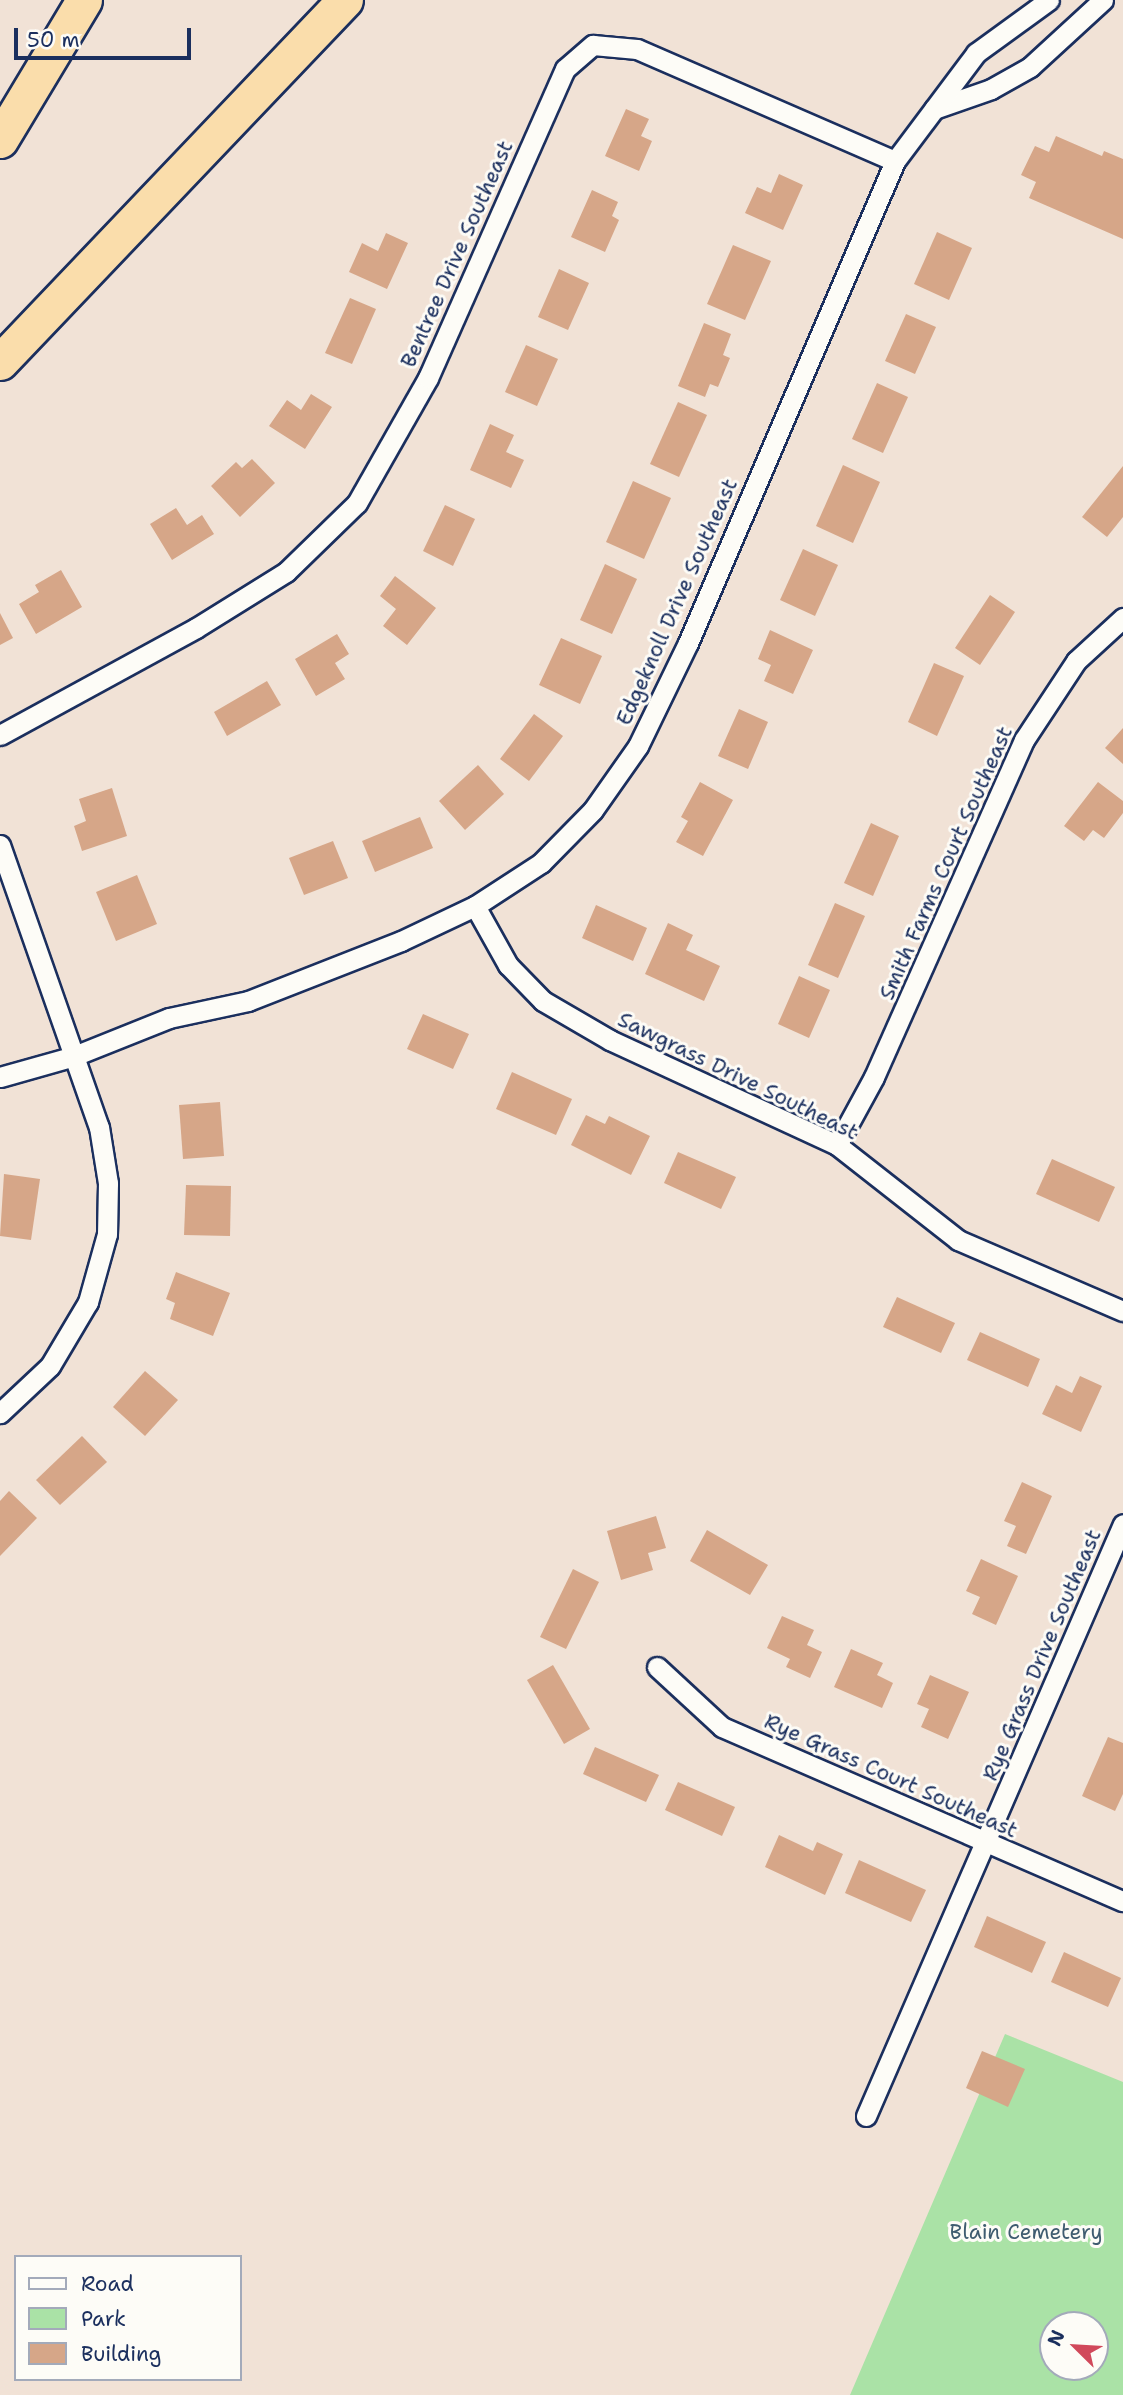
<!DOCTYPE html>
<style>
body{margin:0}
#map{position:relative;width:1123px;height:2395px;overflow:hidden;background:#f1e2d6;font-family:"Shantell Sans",sans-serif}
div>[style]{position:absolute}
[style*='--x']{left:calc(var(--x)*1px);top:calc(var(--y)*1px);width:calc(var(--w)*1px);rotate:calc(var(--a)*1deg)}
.green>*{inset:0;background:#aae2a6}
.building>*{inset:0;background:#d6a688}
.roads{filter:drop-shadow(2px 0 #1b2f5e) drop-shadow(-2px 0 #1b2f5e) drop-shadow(0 2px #1b2f5e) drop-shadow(0 -2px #1b2f5e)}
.minor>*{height:19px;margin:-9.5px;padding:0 9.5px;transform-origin:9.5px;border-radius:9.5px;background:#fdfcf7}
.motorway>*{height:35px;margin:-17.5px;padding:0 17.5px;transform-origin:17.5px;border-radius:17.5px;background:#faddab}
span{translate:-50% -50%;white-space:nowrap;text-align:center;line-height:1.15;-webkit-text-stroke:6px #fdfcf7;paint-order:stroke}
.street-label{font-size:21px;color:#1b2f5e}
.park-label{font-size:21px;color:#3f5c70}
.legend{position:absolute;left:14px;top:2255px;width:228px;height:126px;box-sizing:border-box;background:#fdfcf7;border:2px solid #a3aaba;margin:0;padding:9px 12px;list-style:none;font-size:21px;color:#1b2f5e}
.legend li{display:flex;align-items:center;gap:14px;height:35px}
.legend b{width:35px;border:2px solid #a3aaba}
.north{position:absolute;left:1039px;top:2311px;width:70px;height:70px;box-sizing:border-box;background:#fdfcf7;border:2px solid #a3aaba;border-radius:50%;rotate:294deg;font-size:19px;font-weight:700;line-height:28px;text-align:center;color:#1b2f5e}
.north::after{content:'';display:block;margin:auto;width:24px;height:32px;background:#d1495b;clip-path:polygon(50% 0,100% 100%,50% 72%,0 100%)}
.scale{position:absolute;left:14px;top:28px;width:177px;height:32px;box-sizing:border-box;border:4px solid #1b2f5e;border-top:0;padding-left:9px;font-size:21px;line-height:24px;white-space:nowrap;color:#1b2f5e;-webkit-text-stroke:5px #fdfcf7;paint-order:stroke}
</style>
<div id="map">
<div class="green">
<div style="clip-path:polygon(evenodd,1005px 2034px,1123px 2082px,1123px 2395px,850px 2395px,1005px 2034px,1053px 2325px,1095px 2325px,1095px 2367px,1053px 2367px,1053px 2325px)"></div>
</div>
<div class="building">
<div style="clip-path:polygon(626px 109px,649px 119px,641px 136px,652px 141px,639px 171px,605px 156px)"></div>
<div style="clip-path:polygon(1056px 136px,1102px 156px,1104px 151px,1123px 159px,1123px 239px,1029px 198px,1036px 182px,1021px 175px,1035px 146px,1049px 152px)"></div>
<div style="clip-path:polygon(779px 174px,803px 185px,783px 230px,745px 213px,757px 187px,771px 193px)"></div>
<div style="clip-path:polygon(592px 190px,618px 202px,612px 216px,619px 220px,605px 252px,571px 237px)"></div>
<div style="clip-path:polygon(937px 232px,972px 248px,949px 300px,914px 284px)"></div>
<div style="clip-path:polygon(386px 233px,408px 243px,387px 289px,349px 272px,362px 243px,378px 251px)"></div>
<div style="clip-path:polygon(733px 245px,771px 261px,745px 320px,707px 304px)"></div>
<div style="clip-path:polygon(559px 269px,589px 283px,568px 330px,538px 317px)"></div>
<div style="clip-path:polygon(350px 298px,376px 309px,352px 364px,325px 353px)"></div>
<div style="clip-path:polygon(906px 314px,936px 327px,915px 374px,885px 361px)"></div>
<div style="clip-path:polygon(704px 323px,731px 334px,723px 355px,730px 358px,718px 387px,710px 384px,705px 397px,678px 386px)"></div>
<div style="clip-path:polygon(526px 345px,558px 359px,537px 406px,505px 392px)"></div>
<div style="clip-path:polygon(877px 383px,908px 397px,883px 453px,852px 439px)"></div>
<div style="clip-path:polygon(311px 394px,332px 407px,305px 449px,269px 426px,287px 400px,301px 410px)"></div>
<div style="clip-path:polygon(678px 402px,707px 415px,679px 477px,650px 464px)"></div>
<div style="clip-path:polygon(490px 424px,514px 435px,506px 452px,524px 460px,511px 488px,470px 470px)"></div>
<div style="clip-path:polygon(252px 459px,275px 483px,240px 517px,211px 486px,236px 462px,242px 468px)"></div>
<div style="clip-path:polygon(843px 465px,880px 482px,853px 543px,816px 526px)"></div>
<div style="clip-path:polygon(1123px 466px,1123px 517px,1107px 537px,1082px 517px)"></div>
<div style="clip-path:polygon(633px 481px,671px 498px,644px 559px,606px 542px)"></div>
<div style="clip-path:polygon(445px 505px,475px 519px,453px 566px,423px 551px)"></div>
<div style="clip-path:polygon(176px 508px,187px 525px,202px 515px,214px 534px,172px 560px,150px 524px)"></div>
<div style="clip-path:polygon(803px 549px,838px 565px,815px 616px,780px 600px)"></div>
<div style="clip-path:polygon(605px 564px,637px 579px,612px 634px,580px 620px)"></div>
<div style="clip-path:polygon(61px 570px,82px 607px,36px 634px,19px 604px,39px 592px,35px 585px)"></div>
<div style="clip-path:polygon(395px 576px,436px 608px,407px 645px,383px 626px,396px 609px,380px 596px)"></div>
<div style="clip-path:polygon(990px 595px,1015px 612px,980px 665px,955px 648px)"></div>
<div style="clip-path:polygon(0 613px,13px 638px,0 645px)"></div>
<div style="clip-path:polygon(770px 630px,813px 650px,793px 694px,764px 681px,771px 665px,758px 659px)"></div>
<div style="clip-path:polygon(337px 634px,349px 654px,335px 663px,345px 679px,316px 696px,295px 659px)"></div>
<div style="clip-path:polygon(561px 638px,602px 656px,580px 704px,539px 685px)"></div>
<div style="clip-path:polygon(934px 663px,964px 676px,937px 736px,908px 722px)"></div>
<div style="clip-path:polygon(267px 681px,281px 705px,227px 736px,214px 712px)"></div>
<div style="clip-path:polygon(739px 709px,768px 722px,748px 769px,718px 756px)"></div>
<div style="clip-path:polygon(534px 714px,563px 736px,529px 781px,500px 759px)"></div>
<div style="clip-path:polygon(1123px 728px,1123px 764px,1105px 748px)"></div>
<div style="clip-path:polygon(478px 765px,504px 794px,465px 830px,439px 801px)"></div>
<div style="clip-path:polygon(700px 782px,733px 800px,703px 856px,676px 842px,688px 821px,681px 817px)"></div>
<div style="clip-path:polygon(1098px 782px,1123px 801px,1123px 813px,1104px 838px,1093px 830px,1084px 841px,1064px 826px)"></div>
<div style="clip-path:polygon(112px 788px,127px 836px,82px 851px,74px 826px,86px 821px,79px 799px)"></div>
<div style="clip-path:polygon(420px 817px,433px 848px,375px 872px,362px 841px)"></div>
<div style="clip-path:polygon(871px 823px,899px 836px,873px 896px,844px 883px)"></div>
<div style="clip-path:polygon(333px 841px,348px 878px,304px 895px,289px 858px)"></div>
<div style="clip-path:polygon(137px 875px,157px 924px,116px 941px,96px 892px)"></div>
<div style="clip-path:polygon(835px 903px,865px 916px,838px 978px,808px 965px)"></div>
<div style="clip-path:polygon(596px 905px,647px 928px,633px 961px,582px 938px)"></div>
<div style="clip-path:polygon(668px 923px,693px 935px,686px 950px,720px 966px,704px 1001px,645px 974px)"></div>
<div style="clip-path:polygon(799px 976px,830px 990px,809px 1038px,778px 1024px)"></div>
<div style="clip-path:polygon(423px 1014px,469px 1034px,453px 1069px,407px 1049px)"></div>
<div style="clip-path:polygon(512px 1072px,572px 1099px,556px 1135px,496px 1109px)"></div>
<div style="clip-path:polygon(220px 1102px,224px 1156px,183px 1159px,179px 1105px)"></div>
<div style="clip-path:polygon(586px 1115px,605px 1124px,609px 1116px,650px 1136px,631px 1175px,571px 1145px)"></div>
<div style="clip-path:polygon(678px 1152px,736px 1177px,721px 1209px,664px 1183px)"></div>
<div style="clip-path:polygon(1052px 1159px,1115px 1187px,1099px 1222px,1036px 1194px)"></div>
<div style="clip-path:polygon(4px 1174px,40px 1179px,31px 1240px,0 1236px)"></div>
<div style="clip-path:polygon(186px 1185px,231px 1186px,230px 1236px,184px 1235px)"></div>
<div style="clip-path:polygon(176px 1272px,230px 1293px,213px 1336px,170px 1319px,175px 1303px,166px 1299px)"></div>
<div style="clip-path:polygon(897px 1297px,955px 1323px,941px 1353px,883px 1327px)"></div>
<div style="clip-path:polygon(980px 1332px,1040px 1359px,1028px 1387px,967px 1360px)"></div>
<div style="clip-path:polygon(145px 1371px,178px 1400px,145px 1436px,113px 1407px)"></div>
<div style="clip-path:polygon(1080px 1376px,1102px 1386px,1081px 1432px,1042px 1414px,1056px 1385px,1072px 1393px)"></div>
<div style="clip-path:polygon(82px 1436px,107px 1462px,60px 1505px,36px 1480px)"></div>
<div style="clip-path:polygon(1022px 1482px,1052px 1496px,1026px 1554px,1007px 1546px,1016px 1526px,1004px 1521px)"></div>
<div style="clip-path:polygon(9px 1491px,37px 1518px,0 1556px,0 1501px)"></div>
<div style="clip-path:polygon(656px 1516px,666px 1548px,648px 1553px,653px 1570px,621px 1580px,607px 1531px)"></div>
<div style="clip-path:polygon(707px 1530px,768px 1565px,750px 1595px,690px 1561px)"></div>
<div style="clip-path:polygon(981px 1559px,1018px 1576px,996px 1625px,972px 1614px,980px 1597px,966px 1591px)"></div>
<div style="clip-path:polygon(573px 1569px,599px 1582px,566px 1649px,540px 1637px)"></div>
<div style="clip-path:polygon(782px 1616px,814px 1630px,807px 1645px,822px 1652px,810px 1678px,786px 1667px,790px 1659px,767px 1648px)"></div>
<div style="clip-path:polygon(851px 1649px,883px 1663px,877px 1675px,893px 1683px,882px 1708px,834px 1687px)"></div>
<div style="clip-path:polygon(553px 1665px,590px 1729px,564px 1744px,527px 1680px)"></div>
<div style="clip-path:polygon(930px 1675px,969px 1692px,948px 1739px,921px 1727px,929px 1709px,917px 1704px)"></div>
<div style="clip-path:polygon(1108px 1737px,1123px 1743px,1123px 1794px,1115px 1811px,1082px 1796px)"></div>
<div style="clip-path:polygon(595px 1747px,659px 1775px,646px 1802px,583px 1774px)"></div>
<div style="clip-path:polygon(678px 1782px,735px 1807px,722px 1836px,665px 1810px)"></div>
<div style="clip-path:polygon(779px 1835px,813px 1851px,817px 1842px,843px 1854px,825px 1895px,765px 1867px)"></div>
<div style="clip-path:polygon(859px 1860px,926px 1890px,911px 1922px,845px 1893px)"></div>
<div style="clip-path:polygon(987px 1916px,1046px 1942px,1032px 1973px,974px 1947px)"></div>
<div style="clip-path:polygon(1064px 1952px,1121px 1978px,1108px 2007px,1051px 1982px)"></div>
<div style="clip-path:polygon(982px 2051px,1025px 2069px,1008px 2107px,966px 2088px)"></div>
</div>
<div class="roads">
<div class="minor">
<div style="--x:934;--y:109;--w:60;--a:-19.3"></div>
<div style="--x:991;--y:89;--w:45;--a:-29.4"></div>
<div style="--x:1030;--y:67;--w:99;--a:-42.5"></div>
<div style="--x:0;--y:735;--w:223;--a:-28.6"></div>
<div style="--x:196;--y:628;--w:106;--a:-31.9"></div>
<div style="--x:286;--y:572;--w:99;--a:-44.2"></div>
<div style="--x:357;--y:503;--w:144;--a:-60.4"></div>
<div style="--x:428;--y:378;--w:338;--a:-66.1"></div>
<div style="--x:565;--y:69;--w:37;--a:-41"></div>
<div style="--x:593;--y:45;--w:44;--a:5.2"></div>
<div style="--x:637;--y:49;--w:281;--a:23.5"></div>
<div style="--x:0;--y:845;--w:299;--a:70.7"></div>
<div style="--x:99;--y:1127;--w:57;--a:80.9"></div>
<div style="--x:108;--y:1183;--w:51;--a:91.1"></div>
<div style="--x:107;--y:1234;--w:71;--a:105.6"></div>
<div style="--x:88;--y:1302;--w:74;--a:120.7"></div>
<div style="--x:50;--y:1366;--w:69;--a:136.8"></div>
<div style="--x:475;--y:906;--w:68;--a:60.8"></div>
<div style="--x:508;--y:965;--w:50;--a:45.8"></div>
<div style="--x:543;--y:1001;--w:78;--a:30.2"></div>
<div style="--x:610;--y:1040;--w:250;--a:24.8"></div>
<div style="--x:837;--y:1145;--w:154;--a:38.1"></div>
<div style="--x:958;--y:1240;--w:180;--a:23.3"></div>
<div style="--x:0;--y:1077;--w:77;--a:-15.8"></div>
<div style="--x:74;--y:1056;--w:102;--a:-21.8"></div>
<div style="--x:169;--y:1018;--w:81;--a:-12.1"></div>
<div style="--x:248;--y:1001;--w:164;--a:-21.4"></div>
<div style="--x:401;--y:941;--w:82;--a:-25.3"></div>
<div style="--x:475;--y:906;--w:79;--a:-33.1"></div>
<div style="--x:541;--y:863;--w:74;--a:-45.5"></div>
<div style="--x:593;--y:810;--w:78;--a:-54.9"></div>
<div style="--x:638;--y:746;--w:114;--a:-64.1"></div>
<div style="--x:688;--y:643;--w:525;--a:-66.76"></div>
<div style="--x:895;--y:161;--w:135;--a:-53.1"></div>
<div style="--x:976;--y:53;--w:90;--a:-36"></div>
<div style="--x:837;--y:1145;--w:77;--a:-61.4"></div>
<div style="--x:874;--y:1077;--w:369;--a:-66"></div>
<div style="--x:1024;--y:740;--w:95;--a:-56.6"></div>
<div style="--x:1076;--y:661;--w:64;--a:-42.5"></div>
<div style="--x:657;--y:1667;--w:88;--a:42.7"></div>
<div style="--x:722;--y:1727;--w:437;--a:23.5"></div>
<div style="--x:866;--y:2116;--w:645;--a:-66.53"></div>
</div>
<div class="motorway">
<div style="--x:0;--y:140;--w:163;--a:-59"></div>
<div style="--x:0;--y:362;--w:500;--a:-46.38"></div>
</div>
</div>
<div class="street-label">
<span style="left:457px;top:254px;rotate:-66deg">Bentree Drive Southeast</span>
<span style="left:677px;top:602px;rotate:-66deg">Edgeknoll Drive Southeast</span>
<span style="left:946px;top:863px;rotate:-66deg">Smith Farms Court Southeast</span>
<span style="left:738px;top:1076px;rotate:26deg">Sawgrass Drive Southeast</span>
<span style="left:1042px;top:1655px;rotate:-67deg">Rye Grass Drive Southeast</span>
<span style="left:891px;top:1776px;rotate:24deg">Rye Grass Court Southeast</span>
</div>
<div class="park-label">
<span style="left:1026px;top:2232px">Blain Cemetery</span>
</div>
<ul class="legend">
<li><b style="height:9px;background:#fdfcf7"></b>Road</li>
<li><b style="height:19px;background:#aae2a6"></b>Park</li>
<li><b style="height:19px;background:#d6a688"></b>Building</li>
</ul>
<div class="north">N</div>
<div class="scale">50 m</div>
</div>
